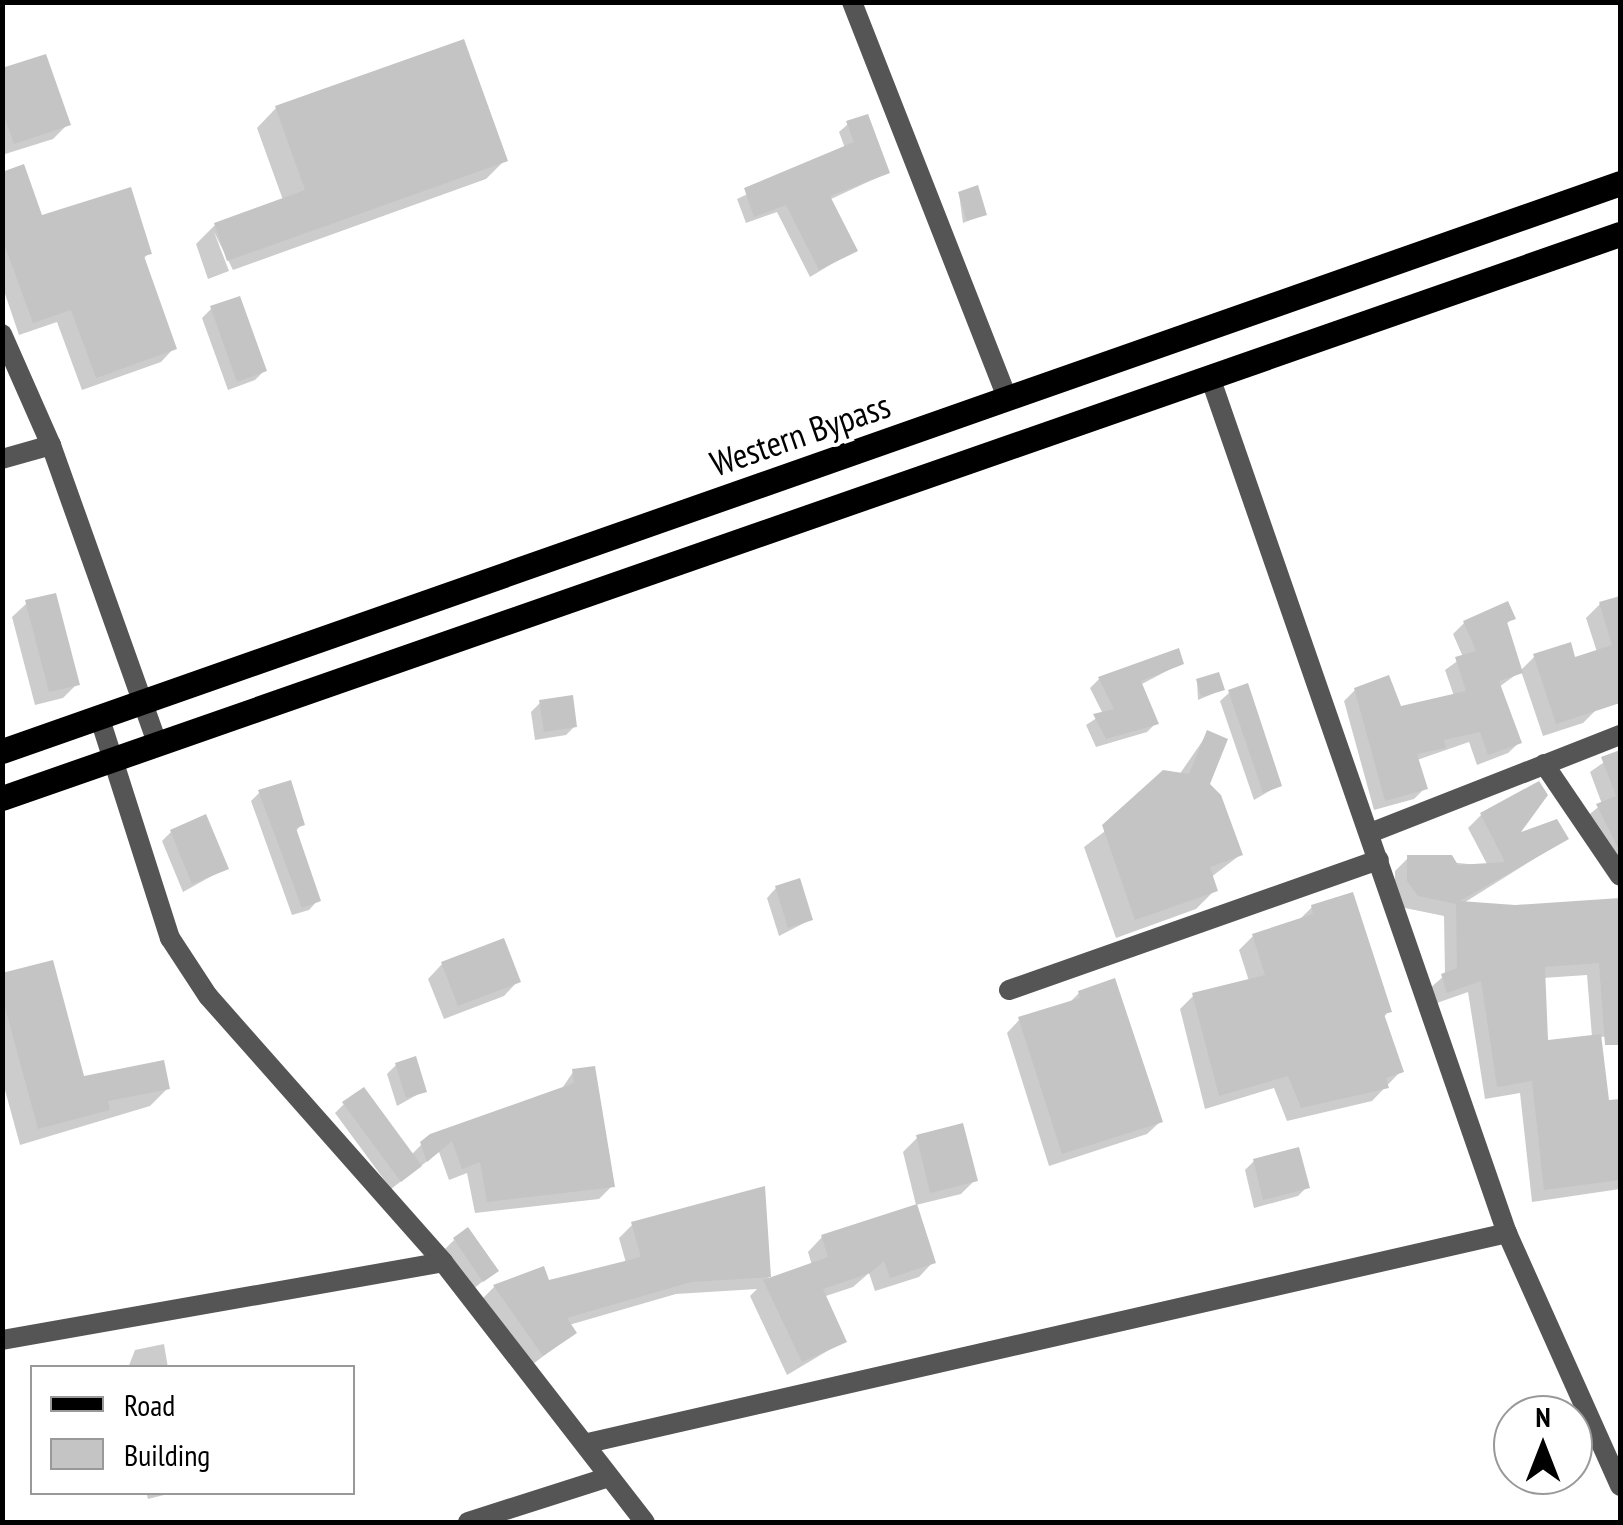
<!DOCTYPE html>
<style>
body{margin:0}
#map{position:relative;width:1623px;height:1525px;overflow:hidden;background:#fff;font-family:"PT Sans Narrow",sans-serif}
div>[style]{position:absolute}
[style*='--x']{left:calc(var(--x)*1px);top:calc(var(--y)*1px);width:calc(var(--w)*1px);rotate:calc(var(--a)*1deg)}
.shadow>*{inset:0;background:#0003}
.building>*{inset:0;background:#c4c4c4}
.minor>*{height:20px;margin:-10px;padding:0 10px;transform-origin:10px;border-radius:10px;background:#555}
.primary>*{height:25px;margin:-12.5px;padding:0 12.5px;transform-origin:12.5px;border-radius:12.5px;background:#000}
span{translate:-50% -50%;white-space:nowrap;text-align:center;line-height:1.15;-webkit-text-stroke:8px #fff;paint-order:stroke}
.street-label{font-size:35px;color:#000}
.frame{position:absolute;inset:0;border:5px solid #000;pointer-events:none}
.legend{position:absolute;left:30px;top:1365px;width:325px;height:130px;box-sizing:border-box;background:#fff;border:2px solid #999;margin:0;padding:12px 18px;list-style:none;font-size:30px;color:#000}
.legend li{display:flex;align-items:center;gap:20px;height:50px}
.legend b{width:50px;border:2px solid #999}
.north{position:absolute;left:1493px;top:1395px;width:100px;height:100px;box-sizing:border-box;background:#fff;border:2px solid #999;border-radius:50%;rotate:0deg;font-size:28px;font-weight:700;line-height:40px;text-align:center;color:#000}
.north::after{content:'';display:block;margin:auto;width:35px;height:45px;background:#000;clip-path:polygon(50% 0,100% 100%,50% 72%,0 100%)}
</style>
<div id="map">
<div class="shadow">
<div style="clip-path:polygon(2px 71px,68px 124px,53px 139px,2px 155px)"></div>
<div style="clip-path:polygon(276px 108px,505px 160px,486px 179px,233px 270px,214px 232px,229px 271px,208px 279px,196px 244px,215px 225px,283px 200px,257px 128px)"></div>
<div style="clip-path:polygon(848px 124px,887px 173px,829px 200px,855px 250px,810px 277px,777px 212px,746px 223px,737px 199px,845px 148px,839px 132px)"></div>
<div style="clip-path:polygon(2px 174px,41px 218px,149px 253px,142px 260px,174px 348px,161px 362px,82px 390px,57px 322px,19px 335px,2px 285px)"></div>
<div style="clip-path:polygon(959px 194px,985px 214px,963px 223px)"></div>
<div style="clip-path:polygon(211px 309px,264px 371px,255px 380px,228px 390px,202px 318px)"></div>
<div style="clip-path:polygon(1620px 598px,1620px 689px,1593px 697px,1597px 709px,1583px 723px,1543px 736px,1521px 671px,1499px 687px,1520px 742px,1508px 753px,1477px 765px,1469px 742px,1417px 760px,1425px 788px,1414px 799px,1374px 810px,1344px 701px,1355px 690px,1399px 708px,1454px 696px,1445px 670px,1463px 657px,1453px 634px,1464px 623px,1513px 618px,1505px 625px,1520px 671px,1535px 656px,1574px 660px,1597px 652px,1586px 618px,1600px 604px)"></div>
<div style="clip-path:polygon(27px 603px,77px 684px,63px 698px,35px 705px,12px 617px)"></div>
<div style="clip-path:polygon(1182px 663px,1140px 685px,1156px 723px,1147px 732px,1096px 747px,1086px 725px,1103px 714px,1090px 688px,1099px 679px)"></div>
<div style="clip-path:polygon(1197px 681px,1222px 690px,1198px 700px)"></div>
<div style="clip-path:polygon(1230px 692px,1280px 785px,1254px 800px,1220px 701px)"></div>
<div style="clip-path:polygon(540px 703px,575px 726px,566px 735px,535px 740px,531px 712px)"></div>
<div style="clip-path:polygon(1208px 733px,1207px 784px,1240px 855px,1210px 878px,1215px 890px,1196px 909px,1116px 938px,1084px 847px,1179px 775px)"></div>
<div style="clip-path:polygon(1620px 751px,1620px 873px,1585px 818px,1602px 804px,1590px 772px)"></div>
<div style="clip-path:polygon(260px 792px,302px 824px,295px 832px,318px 900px,309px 910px,292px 915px,251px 801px)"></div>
<div style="clip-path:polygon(evenodd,1481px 815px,1514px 838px,1566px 839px,1462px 904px,1515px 908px,1617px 901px,1620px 907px,1620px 1036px,1599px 1037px,1607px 1103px,1620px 1101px,1620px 1189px,1532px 1202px,1520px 1093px,1485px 1099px,1468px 992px,1434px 1004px,1429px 989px,1445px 975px,1444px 916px,1405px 908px,1395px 895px,1395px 871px,1408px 858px,1488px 866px,1468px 828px,1481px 815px,1587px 975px,1592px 1037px,1545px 1042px,1543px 978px,1587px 975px)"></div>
<div style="clip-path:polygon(171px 832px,226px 868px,183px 892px,162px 841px)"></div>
<div style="clip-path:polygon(776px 888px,810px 920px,779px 936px,767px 898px)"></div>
<div style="clip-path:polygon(1312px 907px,1389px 1011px,1383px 1018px,1401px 1071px,1372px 1101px,1287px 1121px,1274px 1088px,1205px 1109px,1180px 1009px,1194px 995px,1249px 981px,1239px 950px,1253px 936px,1297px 922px)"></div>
<div style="clip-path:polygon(442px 964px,518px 981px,504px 996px,444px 1019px,428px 979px)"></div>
<div style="clip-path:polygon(2px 975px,82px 1079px,168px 1088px,150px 1106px,20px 1145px,2px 1079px)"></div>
<div style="clip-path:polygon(1079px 993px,1161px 1121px,1147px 1134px,1049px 1166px,1007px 1033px,1020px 1019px,1067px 1005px)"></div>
<div style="clip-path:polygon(396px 1065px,424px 1091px,397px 1106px,387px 1074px)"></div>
<div style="clip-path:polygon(573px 1072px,612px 1186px,599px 1199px,475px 1213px,467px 1173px,449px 1180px,439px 1152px,391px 1189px,335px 1113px,344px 1104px,411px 1155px,422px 1144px,561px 1090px)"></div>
<div style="clip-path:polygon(917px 1138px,975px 1180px,961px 1194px,916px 1205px,903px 1152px)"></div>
<div style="clip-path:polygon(1254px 1161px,1307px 1187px,1298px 1196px,1254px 1208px,1245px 1170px)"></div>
<div style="clip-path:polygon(763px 1189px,769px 1281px,812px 1265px,808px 1252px,822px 1237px,933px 1262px,919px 1277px,875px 1291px,869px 1273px,853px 1287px,823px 1297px,844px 1341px,787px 1375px,750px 1296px,757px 1289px,676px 1294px,569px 1325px,574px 1333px,529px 1367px,481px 1300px,494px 1287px,542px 1269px,547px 1283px,626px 1263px,619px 1238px,633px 1224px)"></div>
<div style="clip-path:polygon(454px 1240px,496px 1271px,473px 1289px,445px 1249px)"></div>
<div style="clip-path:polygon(164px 1344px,168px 1368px,128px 1368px,135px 1350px)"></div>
<div style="clip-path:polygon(146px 1492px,176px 1492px,148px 1499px)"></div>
</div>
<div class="building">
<div style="clip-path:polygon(464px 39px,508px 161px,227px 261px,214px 223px,305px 190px,275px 106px)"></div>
<div style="clip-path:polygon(46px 54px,71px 125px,14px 144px,2px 110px,2px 68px)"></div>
<div style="clip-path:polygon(868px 114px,890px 173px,830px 196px,858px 251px,819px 270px,786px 205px,754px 217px,744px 188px,854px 142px,846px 121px)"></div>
<div style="clip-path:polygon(24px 164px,42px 215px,131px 187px,152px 254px,144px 256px,177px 349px,96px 378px,71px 310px,33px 323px,2px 238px,2px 172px)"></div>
<div style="clip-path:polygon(978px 185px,987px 215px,967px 221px,958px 192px)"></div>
<div style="clip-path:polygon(240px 296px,267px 371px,237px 382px,210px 306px)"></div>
<div style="clip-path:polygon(56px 593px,80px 685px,49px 692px,25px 600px)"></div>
<div style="clip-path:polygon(1620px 596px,1620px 703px,1556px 724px,1533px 654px,1571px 642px,1575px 657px,1612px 645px,1599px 602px)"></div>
<div style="clip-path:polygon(1508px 601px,1516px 619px,1507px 622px,1523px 673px,1499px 681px,1522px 743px,1488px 755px,1480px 732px,1444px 740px,1446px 748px,1417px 754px,1428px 789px,1385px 801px,1354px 688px,1389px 675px,1401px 706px,1466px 691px,1455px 657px,1476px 651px,1463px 621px)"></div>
<div style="clip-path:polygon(1179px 648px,1184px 664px,1141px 681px,1159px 724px,1106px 739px,1093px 714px,1114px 709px,1098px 677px)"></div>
<div style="clip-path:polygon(1219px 672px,1225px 690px,1201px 697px,1196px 679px)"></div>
<div style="clip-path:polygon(1248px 683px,1282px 786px,1263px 793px,1228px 690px)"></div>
<div style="clip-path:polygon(573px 695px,577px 727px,544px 732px,539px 700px)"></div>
<div style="clip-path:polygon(1207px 730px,1228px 739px,1210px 784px,1221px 795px,1243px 855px,1210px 867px,1218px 891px,1135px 920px,1102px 825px,1163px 770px,1189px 774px)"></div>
<div style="clip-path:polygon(1620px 750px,1620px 852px,1596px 804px,1616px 796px,1601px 757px)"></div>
<div style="clip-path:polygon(291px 780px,305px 825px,296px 828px,321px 901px,302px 908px,258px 790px)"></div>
<div style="clip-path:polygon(1539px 781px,1548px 795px,1521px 832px,1557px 819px,1569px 839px,1460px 901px,1515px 905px,1620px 898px,1620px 1045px,1605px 1045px,1599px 963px,1545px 967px,1548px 1040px,1601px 1034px,1609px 1100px,1620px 1099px,1620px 1180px,1544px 1190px,1532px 1081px,1497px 1087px,1481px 981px,1447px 993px,1441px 974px,1457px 968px,1456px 904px,1418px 896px,1407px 881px,1407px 855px,1452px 855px,1458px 865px,1505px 862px,1480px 813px)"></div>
<div style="clip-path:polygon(206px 814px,229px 869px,192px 884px,170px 830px)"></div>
<div style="clip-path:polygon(800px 878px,813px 920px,788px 928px,775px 886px)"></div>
<div style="clip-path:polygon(1353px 892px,1392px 1012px,1384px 1014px,1404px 1072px,1386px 1078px,1389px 1088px,1301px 1108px,1288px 1076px,1219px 1096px,1192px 993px,1265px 975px,1252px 934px,1313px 914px,1311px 905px)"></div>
<div style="clip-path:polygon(504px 938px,521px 982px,458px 1006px,441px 962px)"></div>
<div style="clip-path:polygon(53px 960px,84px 1076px,164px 1060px,170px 1089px,108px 1101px,110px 1110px,38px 1129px,2px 996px,2px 973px)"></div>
<div style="clip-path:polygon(1115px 978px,1163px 1122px,1062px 1154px,1018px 1017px,1080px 998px,1078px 991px)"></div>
<div style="clip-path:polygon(416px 1056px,427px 1092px,406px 1098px,395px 1063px)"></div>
<div style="clip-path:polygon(595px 1066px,615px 1187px,487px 1202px,480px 1162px,462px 1169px,452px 1141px,427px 1162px,420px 1142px,430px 1134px,574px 1083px,572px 1069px)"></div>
<div style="clip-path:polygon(364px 1087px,422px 1166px,401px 1182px,342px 1102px)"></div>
<div style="clip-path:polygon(963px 1123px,978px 1181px,930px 1193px,916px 1135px)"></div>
<div style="clip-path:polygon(1299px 1147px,1310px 1188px,1263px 1200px,1253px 1159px)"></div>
<div style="clip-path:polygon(765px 1186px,771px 1277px,691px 1282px,567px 1318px,577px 1333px,543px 1356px,493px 1285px,544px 1266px,549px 1280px,641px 1257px,631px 1222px)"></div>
<div style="clip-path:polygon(917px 1204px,936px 1263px,890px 1278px,884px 1261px,870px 1273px,823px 1289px,847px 1342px,802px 1362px,763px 1280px,828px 1257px,821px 1235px)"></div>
<div style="clip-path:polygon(468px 1227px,499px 1271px,483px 1282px,453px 1238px)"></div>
</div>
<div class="minor">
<div style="--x:852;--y:2;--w:425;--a:68.6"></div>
<div style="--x:2;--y:334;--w:121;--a:66.2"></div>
<div style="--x:51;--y:445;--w:316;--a:70.4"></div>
<div style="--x:1210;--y:377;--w:906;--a:70.87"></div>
<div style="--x:1507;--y:1233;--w:277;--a:65.9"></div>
<div style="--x:2;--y:459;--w:51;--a:-15.9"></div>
<div style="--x:100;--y:719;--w:230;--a:72.3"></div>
<div style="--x:170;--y:938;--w:69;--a:56.8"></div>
<div style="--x:208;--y:996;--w:355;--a:48.5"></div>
<div style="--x:443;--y:1262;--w:329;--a:52.2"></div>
<div style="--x:1544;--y:764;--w:135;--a:55.8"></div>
<div style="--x:1370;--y:833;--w:269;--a:-21.4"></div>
<div style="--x:1009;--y:990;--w:392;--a:-19.4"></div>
<div style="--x:2;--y:1340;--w:448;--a:-10"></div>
<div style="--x:588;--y:1443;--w:943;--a:-12.87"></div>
<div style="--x:468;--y:1522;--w:148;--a:-17.7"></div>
</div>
<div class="primary">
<div style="--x:2;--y:751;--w:1715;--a:-19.34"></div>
<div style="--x:2;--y:798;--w:1713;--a:-19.22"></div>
</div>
<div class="street-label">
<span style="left:800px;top:434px;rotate:-19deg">Western Bypass</span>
</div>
<div class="frame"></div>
<ul class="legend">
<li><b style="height:12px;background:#000"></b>Road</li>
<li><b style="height:28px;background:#c4c4c4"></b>Building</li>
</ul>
<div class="north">N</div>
</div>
